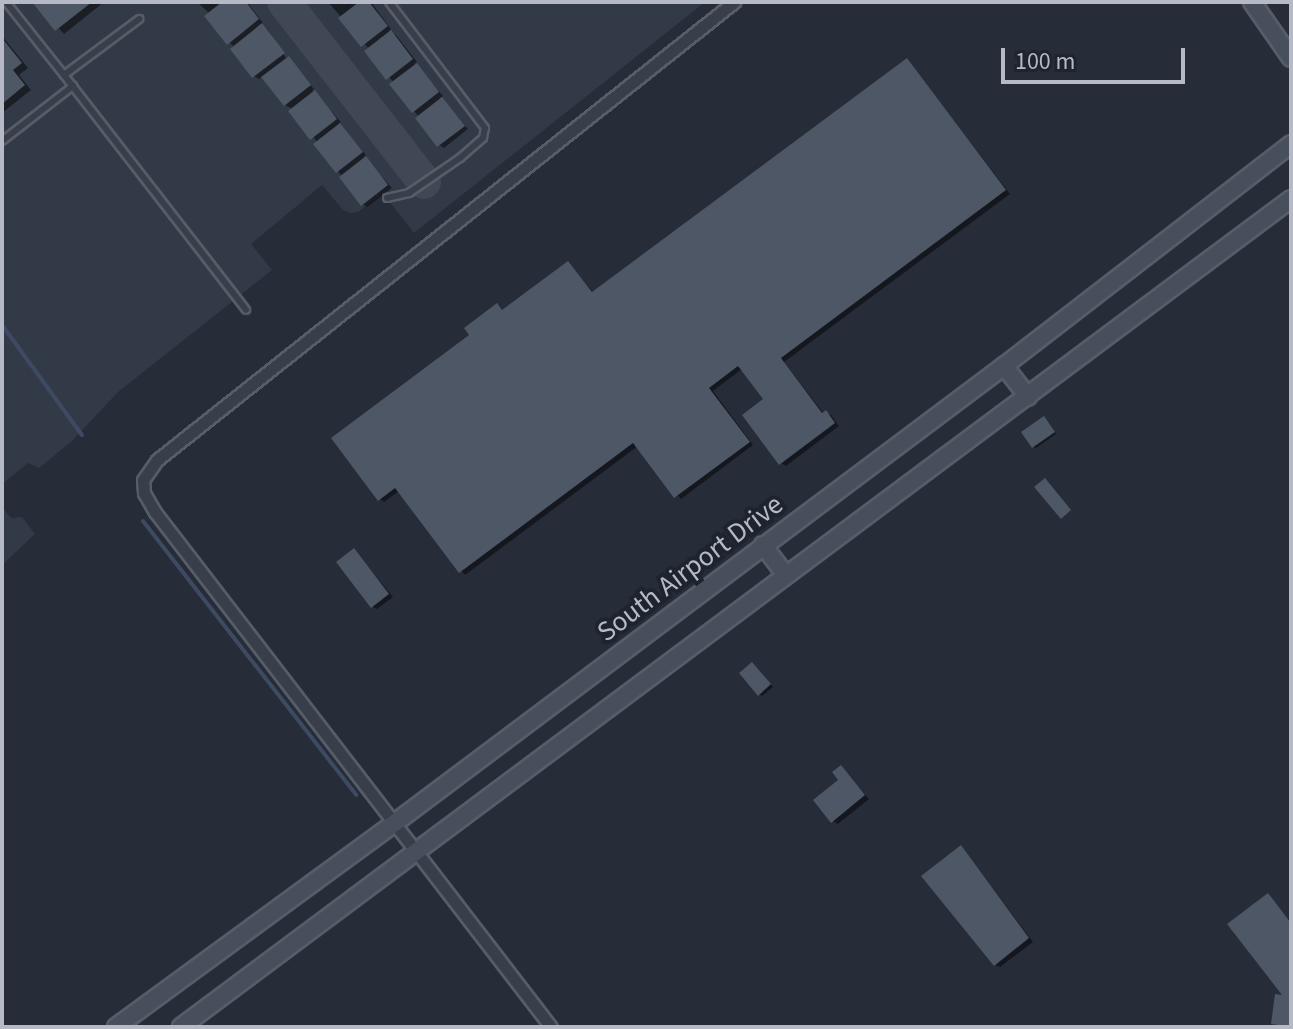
<!DOCTYPE html>
<style>
body{margin:0}
#map{position:relative;width:1293px;height:1029px;overflow:hidden;background:#262d39;font-family:"Source Sans 3",sans-serif}
div>[style]{position:absolute}
[style*='--x']{left:calc(var(--x)*1px);top:calc(var(--y)*1px);width:calc(var(--w)*1px);rotate:calc(var(--a)*1deg)}
.airport>*{inset:0;background:#333a47}
.shadow>*{inset:0;background:#0007}
.stream>*{height:4px;margin:-2px;padding:0 2px;transform-origin:2px;border-radius:2px;background:#3d4a61}
.taxiway>*{height:34px;margin:-17px;padding:0 17px;transform-origin:17px;border-radius:17px;background:#414855}
.building>*{inset:0;background:#4e5765}
.roads{filter:drop-shadow(2px 0 #575d68) drop-shadow(-2px 0 #575d68) drop-shadow(0 2px #575d68) drop-shadow(0 -2px #575d68)}
.lane>*{height:6px;margin:-3px;padding:0 3px;transform-origin:3px;border-radius:3px;background:#393f4a}
.street>*{height:11px;margin:-5.5px;padding:0 5.5px;transform-origin:5.5px;border-radius:5.5px;background:#393f4a}
.secondary>*{height:16px;margin:-8px;padding:0 8px;transform-origin:8px;border-radius:8px;background:#484f5c}
span{translate:-50% -50%;white-space:nowrap;text-align:center;line-height:1.15;-webkit-text-stroke:8px #1e242f;paint-order:stroke}
.street-label{font-size:28px;color:#b5bac6}
.frame{position:absolute;inset:0;border:4px solid #b5bac6;pointer-events:none}
.scale{position:absolute;left:1001px;top:48px;width:184px;height:36px;box-sizing:border-box;border:4px solid #b5bac6;border-top:0;padding-left:10px;font-size:24px;line-height:28px;white-space:nowrap;color:#b5bac6;-webkit-text-stroke:6px #1e242f;paint-order:stroke}
</style>
<div id="map">
<div class="airport">
<div style="clip-path:polygon(2px 2px,705px 2px,414px 233px,383px 193px,358px 212px,351px 213px,343px 210px,322px 185px,251px 244px,272px 270px,118px 392px,72px 441px,39px 468px,28px 463px,2px 484px)"></div>
<div style="clip-path:polygon(2px 507px,11px 518px,22px 517px,35px 534px,2px 565px)"></div>
</div>
<div class="shadow">
<div style="clip-path:polygon(35px 2px,104px 2px,64px 34px)"></div>
<div style="clip-path:polygon(197px 2px,247px 2px,263px 23px,261px 25px,267px 29px,286px 58px,314px 89px,312px 90px,341px 122px,338px 124px,366px 155px,364px 157px,392px 188px,367px 207px,362px 204px,293px 109px,285px 105px,263px 76px,259px 79px,254px 76px,210px 14px)"></div>
<div style="clip-path:polygon(328px 2px,371px 2px,391px 29px,389px 31px,396px 35px,417px 62px,414px 64px,443px 96px,440px 98px,468px 129px,444px 148px,439px 145px,369px 49px)"></div>
<div style="clip-path:polygon(2px 36px,28px 68px,19px 75px,31px 90px,2px 113px)"></div>
<div style="clip-path:polygon(907px 60px,1010px 194px,784px 362px,824px 414px,831px 415px,839px 426px,786px 466px,781px 463px,766px 399px,742px 369px,713px 391px,753px 445px,681px 499px,638px 446px,465px 575px,399px 491px,384px 502px,380px 499px,472px 335px,497px 306px,504px 311px,568px 263px,594px 293px)"></div>
<div style="clip-path:polygon(1047px 421px,1056px 434px,1036px 448px,1033px 447px)"></div>
<div style="clip-path:polygon(354px 550px,393px 597px,377px 609px,372px 606px)"></div>
<div style="clip-path:polygon(753px 664px,773px 687px,762px 696px,759px 694px)"></div>
<div style="clip-path:polygon(841px 767px,869px 799px,838px 824px,833px 821px)"></div>
<div style="clip-path:polygon(962px 847px,1033px 942px,1000px 967px,995px 965px)"></div>
<div style="clip-path:polygon(1268px 895px,1291px 922px,1291px 1027px,1273px 1023px,1287px 997px)"></div>
</div>
<div class="stream">
<div style="--x:2;--y:325;--w:136;--a:54"></div>
<div style="--x:143;--y:521;--w:347;--a:52.1"></div>
</div>
<div class="taxiway">
<div style="--x:284;--y:2;--w:228;--a:52.1"></div>
</div>
<div class="building">
<div style="clip-path:polygon(32px 2px,92px 2px,55px 31px)"></div>
<div style="clip-path:polygon(222px 2px,246px 2px,259px 19px,227px 45px,204px 16px)"></div>
<div style="clip-path:polygon(359px 2px,369px 2px,388px 26px,361px 47px,338px 18px)"></div>
<div style="clip-path:polygon(262px 23px,285px 53px,252px 78px,230px 49px)"></div>
<div style="clip-path:polygon(391px 30px,413px 59px,386px 80px,364px 51px)"></div>
<div style="clip-path:polygon(2px 38px,22px 63px,13px 70px,25px 85px,2px 104px)"></div>
<div style="clip-path:polygon(289px 56px,311px 85px,284px 106px,261px 77px)"></div>
<div style="clip-path:polygon(907px 58px,1006px 190px,781px 358px,822px 413px,826px 410px,835px 423px,779px 465px,742px 415px,763px 399px,738px 366px,709px 388px,750px 442px,674px 498px,633px 443px,459px 573px,395px 488px,378px 501px,331px 438px,469px 335px,464px 328px,497px 303px,502px 310px,568px 261px,592px 292px)"></div>
<div style="clip-path:polygon(417px 63px,439px 92px,412px 113px,389px 84px)"></div>
<div style="clip-path:polygon(315px 90px,337px 119px,310px 140px,288px 111px)"></div>
<div style="clip-path:polygon(442px 97px,465px 126px,437px 147px,415px 118px)"></div>
<div style="clip-path:polygon(340px 123px,363px 152px,336px 173px,313px 144px)"></div>
<div style="clip-path:polygon(366px 156px,388px 185px,361px 206px,339px 177px)"></div>
<div style="clip-path:polygon(1044px 416px,1055px 432px,1032px 448px,1021px 432px)"></div>
<div style="clip-path:polygon(1045px 478px,1071px 510px,1061px 519px,1034px 487px)"></div>
<div style="clip-path:polygon(354px 548px,389px 594px,371px 608px,336px 562px)"></div>
<div style="clip-path:polygon(752px 662px,771px 684px,758px 696px,739px 673px)"></div>
<div style="clip-path:polygon(841px 765px,865px 795px,831px 823px,813px 800px,838px 780px,832px 772px)"></div>
<div style="clip-path:polygon(961px 845px,1029px 938px,994px 966px,921px 876px)"></div>
<div style="clip-path:polygon(1268px 893px,1291px 923px,1291px 1027px,1271px 1024px,1275px 994px,1282px 995px,1227px 924px)"></div>
</div>
<div class="roads">
<div class="lane">
<div style="--x:6;--y:2;--w:93;--a:51.5"></div>
<div style="--x:64;--y:75;--w:94;--a:-36.7"></div>
<div style="--x:64;--y:75;--w:297;--a:52.2"></div>
<div style="--x:2;--y:141;--w:90;--a:-37.8"></div>
<div style="--x:387;--y:198;--w:23;--a:-13"></div>
<div style="--x:409;--y:193;--w:62;--a:-34.5"></div>
<div style="--x:460;--y:158;--w:30;--a:-41"></div>
<div style="--x:483;--y:138;--w:10;--a:-79"></div>
<div style="--x:485;--y:128;--w:158;--a:-127.3"></div>
</div>
<div class="street">
<div style="--x:551;--y:1027;--w:650;--a:-127.56"></div>
<div style="--x:155;--y:512;--w:22;--a:-120"></div>
<div style="--x:144;--y:493;--w:13;--a:-94"></div>
<div style="--x:143;--y:480;--w:24;--a:-55"></div>
<div style="--x:157;--y:460;--w:737;--a:-38.44"></div>
</div>
<div class="secondary">
<div style="--x:1252;--y:2;--w:68;--a:55.1"></div>
<div style="--x:1004;--y:366;--w:39;--a:52"></div>
<div style="--x:763;--y:545;--w:36;--a:53"></div>
<div style="--x:116;--y:1027;--w:347;--a:-36.2"></div>
<div style="--x:396;--y:822;--w:760;--a:-36.87"></div>
<div style="--x:1004;--y:366;--w:363;--a:-37.7"></div>
<div style="--x:181;--y:1027;--w:1385;--a:-36.72"></div>
</div>
</div>
<div class="street-label">
<span style="left:690px;top:568px;rotate:-37deg">South Airport Drive</span>
</div>
<div class="frame"></div>
<div class="scale">100 m</div>
</div>
